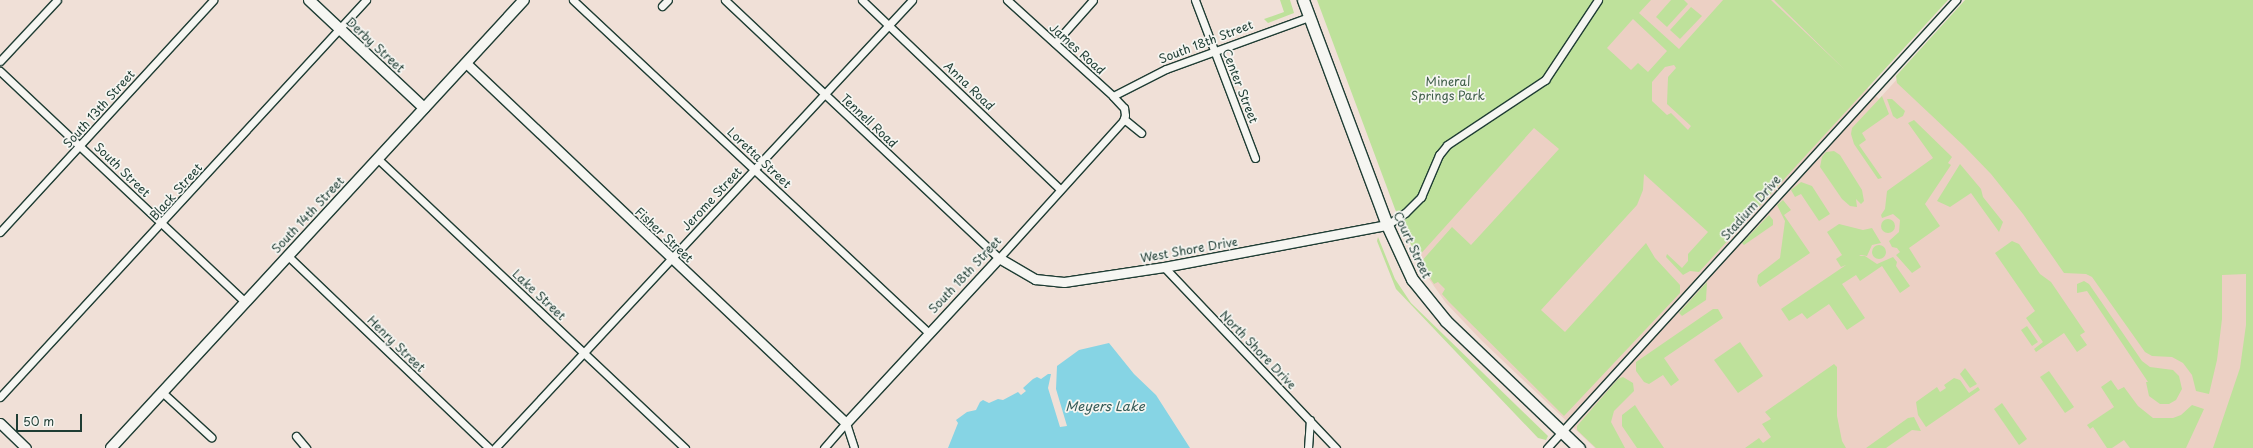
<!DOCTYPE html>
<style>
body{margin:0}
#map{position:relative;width:2253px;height:448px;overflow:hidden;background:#f0e0d7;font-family:"Playpen Sans",sans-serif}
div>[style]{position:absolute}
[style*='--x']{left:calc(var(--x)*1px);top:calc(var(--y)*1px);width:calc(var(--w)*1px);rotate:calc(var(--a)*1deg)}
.built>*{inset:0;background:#ecd0c4}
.green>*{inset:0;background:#bee19b}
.round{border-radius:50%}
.water>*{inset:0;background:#86d4e4}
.roads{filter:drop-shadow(1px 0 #1f3d34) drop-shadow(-1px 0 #1f3d34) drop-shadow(0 1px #1f3d34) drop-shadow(0 -1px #1f3d34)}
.minor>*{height:7px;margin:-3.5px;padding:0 3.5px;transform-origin:3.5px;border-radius:3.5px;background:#f6f6f2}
.tertiary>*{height:9px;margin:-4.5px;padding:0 4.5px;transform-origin:4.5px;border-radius:4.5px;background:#f6f6f2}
.secondary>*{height:10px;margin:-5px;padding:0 5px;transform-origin:5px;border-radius:5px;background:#f6f6f2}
.primary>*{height:11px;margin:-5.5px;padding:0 5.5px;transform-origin:5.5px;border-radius:5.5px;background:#f6f6f2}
span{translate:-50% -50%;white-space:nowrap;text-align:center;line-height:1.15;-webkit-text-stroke:3.5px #f6f6f2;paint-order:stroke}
.street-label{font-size:12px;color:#1f3d34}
.park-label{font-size:12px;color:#3f5e49}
.water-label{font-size:13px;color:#345b57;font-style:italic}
.scale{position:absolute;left:16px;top:414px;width:66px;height:18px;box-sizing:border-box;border:2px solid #1f3d34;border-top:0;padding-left:5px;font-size:12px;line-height:14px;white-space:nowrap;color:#1f3d34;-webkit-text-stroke:3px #f6f6f2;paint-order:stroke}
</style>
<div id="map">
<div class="built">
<div style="clip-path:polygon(1650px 0,1774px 0,1879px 99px,1969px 0,2253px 0,2253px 448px,1595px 448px,1481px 340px,1446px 303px,1414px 258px)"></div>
</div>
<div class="green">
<div style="clip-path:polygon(1280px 0,1290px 0,1294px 13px,1268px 23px,1264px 19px,1284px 12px)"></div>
<div style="clip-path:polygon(evenodd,1317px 0,1651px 0,1639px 13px,1679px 49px,1723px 0,1771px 0,1845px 70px,1774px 0,1948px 0,1699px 272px,1690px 271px,1683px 275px,1666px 257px,1667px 254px,1682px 268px,1688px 261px,1688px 254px,1708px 232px,1644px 174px,1643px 190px,1637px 205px,1541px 310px,1565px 332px,1646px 243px,1655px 258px,1680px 285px,1680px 293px,1564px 416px,1449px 302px,1442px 294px,1445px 289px,1438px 282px,1434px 284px,1420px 263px,1452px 227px,1471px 245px,1559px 149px,1534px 128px,1417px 258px,1395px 209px,1317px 0,1633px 19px,1667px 51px,1648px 72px,1638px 63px,1631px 70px,1607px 48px,1633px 19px,1317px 0,1674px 65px,1676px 68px,1668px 77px,1667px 104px,1691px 126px,1688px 130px,1671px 113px,1667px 115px,1652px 101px,1652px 82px,1665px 67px,1674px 65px)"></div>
<div style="clip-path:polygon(1671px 0,1684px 0,1688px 4px,1667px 27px,1656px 17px)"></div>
<div style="clip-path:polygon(1965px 0,2253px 0,2253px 448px,2213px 448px,2240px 368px,2246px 325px,2246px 274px,2222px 275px,2222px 319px,2217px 360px,2209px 394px,2196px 391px,2192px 375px,2183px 363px,2172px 357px,2152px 356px,2145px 352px,2092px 277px,2086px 274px,2064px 273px,2023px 214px,1991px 174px,1964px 146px,1897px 83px,1896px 76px)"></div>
<div style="clip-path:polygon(1691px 7px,1702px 16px,1680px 39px,1670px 30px)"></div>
<div style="clip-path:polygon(1882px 96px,1889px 114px,1862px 133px,1866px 140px,1859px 145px,1882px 178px,1878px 179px,1854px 144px,1851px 134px,1852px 128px)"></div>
<div style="clip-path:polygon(1887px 99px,1892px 99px,1905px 111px,1903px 116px,1897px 119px,1893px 116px)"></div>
<div style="clip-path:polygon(1914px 120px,1952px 157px,1948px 163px,1951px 165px,1925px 204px,1940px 226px,1909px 248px,1921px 267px,1912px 273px,1896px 255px,1900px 252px,1897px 248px,1892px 247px,1889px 241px,1899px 232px,1900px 220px,1893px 214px,1882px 218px,1881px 215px,1885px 209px,1887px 191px,1933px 158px,1908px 123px)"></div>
<div style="clip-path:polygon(1834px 151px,1840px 155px,1862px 190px,1864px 201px,1861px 204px,1856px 199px,1857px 207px,1850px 206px,1842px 199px,1820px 167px,1822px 157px,1826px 152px)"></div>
<div style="clip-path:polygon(1960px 164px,1981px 189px,1983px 197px,2003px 222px,1999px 232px,1971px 193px,1950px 207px,1937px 201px)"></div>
<div style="clip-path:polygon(1801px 182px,1812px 186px,1830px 214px,1819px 221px,1801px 194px,1795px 197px,1791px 190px)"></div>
<div style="clip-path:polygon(1783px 200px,1791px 210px,1784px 215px,1810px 253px,1760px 287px,1757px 282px,1758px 275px,1780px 258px,1785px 221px,1777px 205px)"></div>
<div style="clip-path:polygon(1769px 215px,1773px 220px,1773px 225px,1744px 245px,1742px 243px)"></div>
<div class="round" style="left:1881px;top:219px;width:14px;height:14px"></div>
<div style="clip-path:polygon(1839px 224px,1863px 230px,1872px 228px,1881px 243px,1872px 245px,1867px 256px,1861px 255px,1859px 256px,1865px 256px,1877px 264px,1893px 257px,1897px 262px,1896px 266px,1910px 286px,1900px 293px,1882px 266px,1860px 281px,1856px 275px,1842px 284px,1865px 318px,1847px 330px,1829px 304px,1807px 319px,1802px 313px,1789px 321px,1781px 309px,1846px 265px,1841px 267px,1836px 259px,1842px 255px,1827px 232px)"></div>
<div style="clip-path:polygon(1378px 237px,1395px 279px,1411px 303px,1548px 436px,1546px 440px,1538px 438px,1396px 289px,1377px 241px)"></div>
<div style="clip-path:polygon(2012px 241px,2019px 244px,2040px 274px,2051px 282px,2085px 332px,2080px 335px,2087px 345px,2077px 352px,2064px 333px,2036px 352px,2034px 349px,2043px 342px,2026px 318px,2035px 311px,1995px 253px)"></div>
<div class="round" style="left:1872px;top:245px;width:14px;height:14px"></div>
<div style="clip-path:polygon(2084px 281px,2089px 284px,2142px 361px,2150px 367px,2173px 370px,2179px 376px,2182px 389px,2176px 400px,2169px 404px,2160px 404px,2149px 396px,2146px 382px,2148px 382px,2087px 291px,2077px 293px,2077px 284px)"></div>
<div style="clip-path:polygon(1707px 282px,1706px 300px,1682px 316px,1679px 313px)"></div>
<div style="clip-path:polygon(1713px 309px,1718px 309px,1723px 318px,1664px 358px,1679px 380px,1671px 386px,1663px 375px,1649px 384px,1644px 382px,1636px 371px,1636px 362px)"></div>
<div style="clip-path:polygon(2027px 326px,2038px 342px,2032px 346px,2021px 330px)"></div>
<div style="clip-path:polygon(1740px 342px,1763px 376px,1738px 393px,1714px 360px)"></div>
<div style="clip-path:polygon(1834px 364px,1837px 367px,1837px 416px,1842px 441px,1846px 448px,1745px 448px,1759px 438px,1763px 443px,1771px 437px,1762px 424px,1771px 419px,1765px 412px)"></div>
<div style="clip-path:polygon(1965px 368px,1977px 384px,1970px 388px,1960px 374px)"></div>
<div style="clip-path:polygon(2049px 371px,2074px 407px,2065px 413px,2040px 377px)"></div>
<div style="clip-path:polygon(1623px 377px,1633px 383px,1634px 391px,1614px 411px,1611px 422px,1625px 448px,1596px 448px,1577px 430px,1577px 426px,1618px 379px)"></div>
<div style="clip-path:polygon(1954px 378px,1960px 380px,1969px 393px,1978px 387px,1980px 390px,1926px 427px,1918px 415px,1916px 402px,1937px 387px,1940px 392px,1946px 388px,1944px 385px)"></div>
<div style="clip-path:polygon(2111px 380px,2118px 390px,2124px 387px,2138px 406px,2153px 418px,2173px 418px,2181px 415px,2192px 405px,2204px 409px,2186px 448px,2130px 448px,2124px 440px,2112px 448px,2107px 448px,2093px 427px,2090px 429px,2087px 425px,2114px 407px,2101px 387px)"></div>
<div style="clip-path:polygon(2002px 403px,2027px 439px,2019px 445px,1994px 409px)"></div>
<div style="clip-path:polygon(1635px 405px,1640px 413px,1664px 448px,1637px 448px,1622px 426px,1622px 415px)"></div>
<div style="clip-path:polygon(1914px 417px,1921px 431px,1912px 430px,1886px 448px,1866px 448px,1908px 418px)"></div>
</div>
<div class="water">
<div style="clip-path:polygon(1109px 343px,1134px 374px,1156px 395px,1190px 448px,948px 448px,958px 423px,956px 420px,967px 412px,976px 410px,980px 402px,983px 400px,989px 403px,998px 399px,1003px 400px,1018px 392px,1021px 395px,1026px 391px,1023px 388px,1033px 379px,1037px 377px,1041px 379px,1048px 374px,1051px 374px,1048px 388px,1060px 427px,1067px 426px,1056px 389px,1057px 366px,1079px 350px)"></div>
</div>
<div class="roads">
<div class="minor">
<div style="--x:573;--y:0;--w:487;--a:43.1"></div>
<div style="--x:725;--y:0;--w:376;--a:43.3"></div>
<div style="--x:999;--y:258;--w:185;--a:-47.9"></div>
<div style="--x:1123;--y:121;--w:6;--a:-72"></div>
<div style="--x:1125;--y:115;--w:7;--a:-98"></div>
<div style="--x:1124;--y:108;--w:16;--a:-133"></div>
<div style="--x:1113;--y:96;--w:143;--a:-137.8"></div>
<div style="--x:862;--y:0;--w:274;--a:43.7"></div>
<div style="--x:1195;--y:0;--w:169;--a:69.2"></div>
<div style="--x:662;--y:6;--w:8;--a:-45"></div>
<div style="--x:1055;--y:43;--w:57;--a:-48.5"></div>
<div style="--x:0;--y:61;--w:83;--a:-46.9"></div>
<div style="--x:0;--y:71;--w:337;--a:43.3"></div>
<div style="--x:1113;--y:96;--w:59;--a:-27"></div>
<div style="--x:1166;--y:69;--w:152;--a:-20"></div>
<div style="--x:1124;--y:119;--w:22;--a:39"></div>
<div style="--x:378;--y:159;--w:422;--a:43.3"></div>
<div style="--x:1387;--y:225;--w:22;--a:-34"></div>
<div style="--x:1405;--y:213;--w:23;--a:-45"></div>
<div style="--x:1421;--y:197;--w:46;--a:-66.8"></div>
<div style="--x:1439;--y:155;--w:13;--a:-51"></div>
<div style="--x:1447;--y:145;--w:118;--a:-33.6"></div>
<div style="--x:1545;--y:80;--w:96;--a:-56.5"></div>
<div style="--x:0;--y:232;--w:315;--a:-47.4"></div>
<div style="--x:288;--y:256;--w:278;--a:43.7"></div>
<div style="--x:1164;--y:267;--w:250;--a:46.5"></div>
<div style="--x:162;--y:392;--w:67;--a:42.6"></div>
<div style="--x:0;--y:397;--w:540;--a:-47.33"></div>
<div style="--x:296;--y:436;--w:16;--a:50"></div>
<div style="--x:495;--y:448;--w:612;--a:-47.05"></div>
<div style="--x:824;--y:448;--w:33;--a:-49"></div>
<div style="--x:846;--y:423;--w:26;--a:72"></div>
<div style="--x:1308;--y:448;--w:28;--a:-86"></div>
<div style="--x:1547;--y:448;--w:607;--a:-47.61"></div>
</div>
<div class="tertiary">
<div style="--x:466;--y:63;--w:523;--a:43.45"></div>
<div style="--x:846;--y:423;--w:225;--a:-47.2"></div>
<div style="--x:999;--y:258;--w:42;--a:30.3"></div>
<div style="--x:1035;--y:279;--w:29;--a:6"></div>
<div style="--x:1064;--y:282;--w:101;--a:-8.5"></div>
<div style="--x:1164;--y:267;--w:227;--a:-10.7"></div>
<div style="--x:0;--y:423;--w:36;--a:44"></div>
</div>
<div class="secondary">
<div style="--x:309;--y:0;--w:158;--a:43.2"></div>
<div style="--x:111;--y:448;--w:609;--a:-47.33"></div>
</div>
<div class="primary">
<div style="--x:1303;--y:0;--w:240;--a:69.5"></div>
<div style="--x:1387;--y:225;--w:60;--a:65.2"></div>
<div style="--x:1412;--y:279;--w:54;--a:51"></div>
<div style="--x:1446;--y:321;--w:184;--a:43.7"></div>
</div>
</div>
<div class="street-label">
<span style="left:1206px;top:42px;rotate:-21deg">South 18th Street</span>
<span style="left:375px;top:45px;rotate:43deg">Derby Street</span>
<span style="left:1077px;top:49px;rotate:42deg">James Road</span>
<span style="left:969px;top:86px;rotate:44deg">Anna Road</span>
<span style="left:1240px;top:86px;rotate:69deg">Center Street</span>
<span style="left:99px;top:109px;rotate:-48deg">South 13th Street</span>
<span style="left:869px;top:121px;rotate:43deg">Tennell Road</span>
<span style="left:759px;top:158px;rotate:43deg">Loretta Street</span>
<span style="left:122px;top:170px;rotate:44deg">South Street</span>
<span style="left:176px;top:192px;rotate:-48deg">Black Street</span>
<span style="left:712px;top:199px;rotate:-47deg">Jerome Street</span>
<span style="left:1751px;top:208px;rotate:-48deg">Stadium Drive</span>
<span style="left:308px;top:215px;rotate:-47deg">South 14th Street</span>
<span style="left:664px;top:235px;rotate:43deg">Fisher Street</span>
<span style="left:1412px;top:245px;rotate:65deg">Court Street</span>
<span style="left:1189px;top:250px;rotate:-10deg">West Shore Drive</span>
<span style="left:965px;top:275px;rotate:-47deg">South 18th Street</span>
<span style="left:539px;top:295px;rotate:43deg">Lake Street</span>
<span style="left:396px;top:344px;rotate:44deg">Henry Street</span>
<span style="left:1258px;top:350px;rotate:46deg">North Shore Drive</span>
</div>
<div class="park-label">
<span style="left:1448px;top:89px">Mineral<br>Springs Park</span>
</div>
<div class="water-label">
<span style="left:1105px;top:406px">Meyers Lake</span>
</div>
<div class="scale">50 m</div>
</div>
